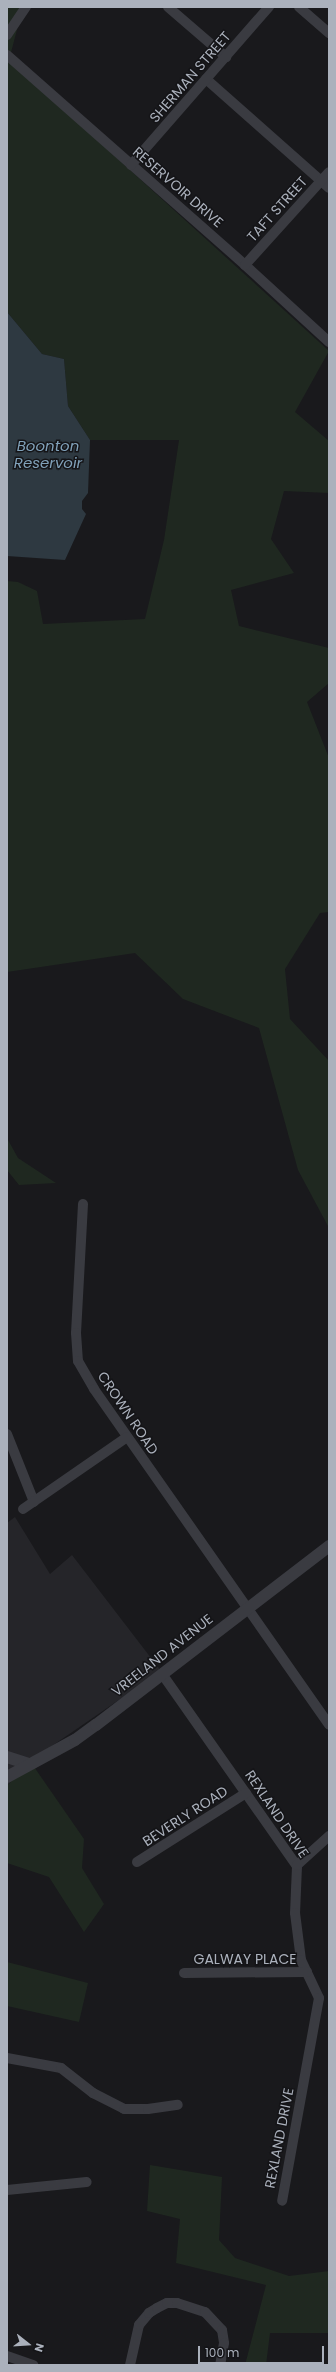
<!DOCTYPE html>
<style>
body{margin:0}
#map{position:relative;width:336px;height:2372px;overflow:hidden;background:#19191c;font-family:Poppins,sans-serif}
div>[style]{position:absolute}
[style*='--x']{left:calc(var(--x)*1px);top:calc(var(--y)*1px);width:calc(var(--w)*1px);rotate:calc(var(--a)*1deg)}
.built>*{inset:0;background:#252529}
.green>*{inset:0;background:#1f2820}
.water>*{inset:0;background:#2e3941}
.minor>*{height:10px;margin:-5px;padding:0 5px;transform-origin:5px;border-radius:5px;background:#3a3b41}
.tertiary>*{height:12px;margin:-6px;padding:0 6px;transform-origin:6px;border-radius:6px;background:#3a3b41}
span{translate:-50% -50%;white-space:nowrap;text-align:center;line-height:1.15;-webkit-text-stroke:3px #141417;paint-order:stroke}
.street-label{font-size:14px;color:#abb1bc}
.water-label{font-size:15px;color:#80a1b9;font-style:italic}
.frame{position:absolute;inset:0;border:8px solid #abb1bc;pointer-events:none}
.north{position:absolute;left:8px;top:2324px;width:40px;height:40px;-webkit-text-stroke:3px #141417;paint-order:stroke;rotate:107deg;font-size:11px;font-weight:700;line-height:16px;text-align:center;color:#abb1bc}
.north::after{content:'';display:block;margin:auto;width:14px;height:18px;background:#abb1bc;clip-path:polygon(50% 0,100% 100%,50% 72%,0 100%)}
.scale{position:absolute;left:198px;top:2346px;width:126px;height:18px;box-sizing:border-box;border:2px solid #abb1bc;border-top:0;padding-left:5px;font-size:12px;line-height:14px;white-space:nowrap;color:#abb1bc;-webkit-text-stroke:3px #141417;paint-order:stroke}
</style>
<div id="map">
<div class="built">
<div style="clip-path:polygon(15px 1517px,50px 1574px,72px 1555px,161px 1671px,30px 1761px,7px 1786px,7px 1523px)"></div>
</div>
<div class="green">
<div style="clip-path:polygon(7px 7px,23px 7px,9px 60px,329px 351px,295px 412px,329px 441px,329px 493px,284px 491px,271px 539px,294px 573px,231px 590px,239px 626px,329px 648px,329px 683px,307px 702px,329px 758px,329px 912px,320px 913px,285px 969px,290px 1019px,329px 1061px,329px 1228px,298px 1170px,259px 1028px,183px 999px,135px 953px,7px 972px,7px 581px,18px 582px,37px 591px,43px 624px,145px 619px,164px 540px,179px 440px,90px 440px,68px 406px,64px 359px,42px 354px,7px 312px)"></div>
<div style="clip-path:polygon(7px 1138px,18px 1158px,56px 1183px,19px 1185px,7px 1170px)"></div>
<div style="clip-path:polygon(30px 1761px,84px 1839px,82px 1868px,104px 1904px,84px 1932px,49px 1877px,7px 1863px,7px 1786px)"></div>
<div style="clip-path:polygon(7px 1962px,88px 1983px,79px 2022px,7px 2006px)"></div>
<div style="clip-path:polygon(150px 2165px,222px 2177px,219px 2240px,235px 2258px,289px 2276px,329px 2271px,329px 2333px,270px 2333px,266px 2365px,245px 2365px,266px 2285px,176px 2263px,180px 2219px,147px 2211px)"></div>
</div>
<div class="water">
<div style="clip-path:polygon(7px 312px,42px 354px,64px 359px,68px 406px,90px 440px,88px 493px,82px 501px,82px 509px,86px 514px,65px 560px,7px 556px)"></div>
</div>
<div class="minor">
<div style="--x:168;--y:7;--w:77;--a:40.8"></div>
<div style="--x:299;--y:7;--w:40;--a:41"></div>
<div style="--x:7;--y:35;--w:34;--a:-56"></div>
<div style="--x:7;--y:55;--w:317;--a:41.4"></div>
<div style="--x:245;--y:265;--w:114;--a:42.5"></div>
<div style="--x:206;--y:79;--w:164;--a:41.5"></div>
<div style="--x:131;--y:165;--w:210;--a:-48.9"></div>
<div style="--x:245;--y:265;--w:125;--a:-47.9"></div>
<div style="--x:83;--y:1204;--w:129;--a:93.1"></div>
<div style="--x:76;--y:1333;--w:28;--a:86"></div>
<div style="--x:78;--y:1361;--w:32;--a:60"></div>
<div style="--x:94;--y:1389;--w:410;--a:55"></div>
<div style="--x:7;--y:1434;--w:73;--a:68.3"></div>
<div style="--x:23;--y:1509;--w:126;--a:-34.7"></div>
<div style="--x:162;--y:1674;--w:235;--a:54.9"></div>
<div style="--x:297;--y:1866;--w:47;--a:92.4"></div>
<div style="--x:295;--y:1913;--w:47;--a:82.7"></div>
<div style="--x:301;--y:1960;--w:42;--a:64.7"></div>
<div style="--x:319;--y:1998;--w:206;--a:100.3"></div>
<div style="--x:137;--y:1862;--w:129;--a:-32.3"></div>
<div style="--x:297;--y:1865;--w:43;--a:-42.2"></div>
<div style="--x:184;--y:1973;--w:123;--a:-0.5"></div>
<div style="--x:7;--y:2058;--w:55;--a:10.5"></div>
<div style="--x:61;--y:2068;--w:41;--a:38"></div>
<div style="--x:93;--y:2093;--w:35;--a:27"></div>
<div style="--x:124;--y:2109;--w:24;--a:0"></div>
<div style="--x:148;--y:2109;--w:30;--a:-8"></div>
<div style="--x:7;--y:2190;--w:80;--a:-5.7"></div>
<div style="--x:7;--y:2356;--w:28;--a:19"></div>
<div style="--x:130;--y:2365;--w:41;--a:-77.3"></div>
<div style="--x:139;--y:2325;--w:16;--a:-50"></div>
<div style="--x:149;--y:2313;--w:9;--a:-32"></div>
<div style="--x:157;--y:2308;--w:11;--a:-27"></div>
<div style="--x:167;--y:2303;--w:10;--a:0"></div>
<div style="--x:177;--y:2303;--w:29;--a:18"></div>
<div style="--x:205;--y:2312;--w:25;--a:47"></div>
<div style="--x:222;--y:2330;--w:13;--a:81"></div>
<div style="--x:224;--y:2343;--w:22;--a:100"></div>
</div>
<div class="tertiary">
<div style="--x:7;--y:1757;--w:22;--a:18"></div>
<div style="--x:7;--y:1777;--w:77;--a:-28.6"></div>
<div style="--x:75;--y:1740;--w:26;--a:-36"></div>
<div style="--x:96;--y:1725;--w:294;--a:-37.5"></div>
</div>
<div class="street-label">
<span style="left:190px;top:77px;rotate:-49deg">SHERMAN STREET</span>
<span style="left:178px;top:187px;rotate:41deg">RESERVOIR DRIVE</span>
<span style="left:277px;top:209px;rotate:-48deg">TAFT STREET</span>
<span style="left:128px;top:1413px;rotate:56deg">CROWN ROAD</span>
<span style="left:162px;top:1655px;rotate:-38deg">VREELAND AVENUE</span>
<span style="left:277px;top:1814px;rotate:56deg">REXLAND DRIVE</span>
<span style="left:185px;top:1816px;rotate:-33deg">BEVERLY ROAD</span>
<span style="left:245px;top:1959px">GALWAY PLACE</span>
<span style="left:279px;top:2138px;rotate:-79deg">REXLAND DRIVE</span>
</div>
<div class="water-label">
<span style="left:48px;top:454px">Boonton<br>Reservoir</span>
</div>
<div class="frame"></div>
<div class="north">N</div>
<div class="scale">100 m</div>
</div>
